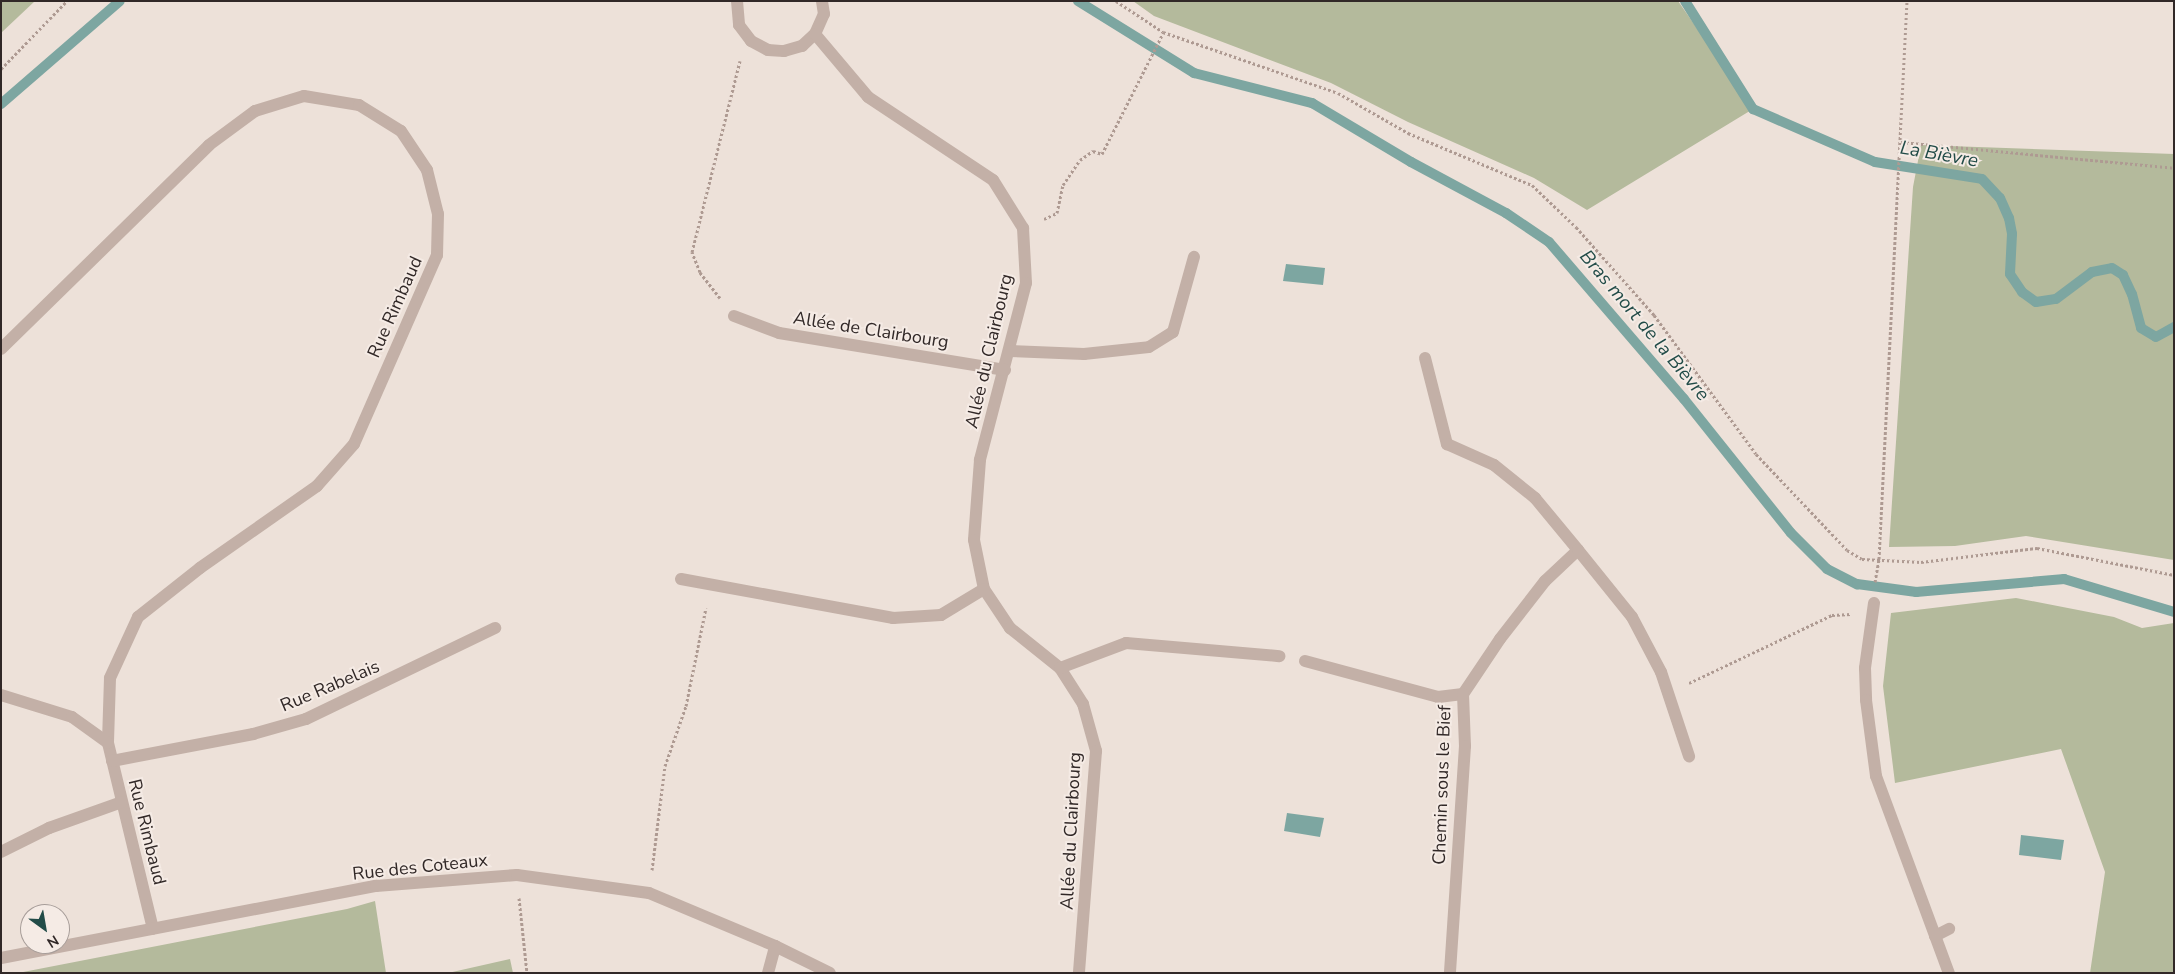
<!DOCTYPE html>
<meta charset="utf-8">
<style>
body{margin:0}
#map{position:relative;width:2175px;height:974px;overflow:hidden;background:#ede1d9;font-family:"Nunito Sans",sans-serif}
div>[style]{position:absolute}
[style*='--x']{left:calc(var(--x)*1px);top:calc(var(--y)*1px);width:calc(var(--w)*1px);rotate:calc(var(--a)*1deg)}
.green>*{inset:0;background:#b4ba9c}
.water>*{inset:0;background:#7da6a1}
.stream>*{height:10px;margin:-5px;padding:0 5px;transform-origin:5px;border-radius:5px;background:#7da6a1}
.path>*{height:3px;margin-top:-1.5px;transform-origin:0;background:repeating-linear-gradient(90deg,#ae9a92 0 2.5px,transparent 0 5px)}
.service>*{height:12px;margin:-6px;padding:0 6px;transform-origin:6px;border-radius:6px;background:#c3b0a7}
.minor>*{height:12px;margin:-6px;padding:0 6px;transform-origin:6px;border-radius:6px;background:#c3b0a7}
span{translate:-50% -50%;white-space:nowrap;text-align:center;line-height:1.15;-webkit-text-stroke:4px #f5ebe5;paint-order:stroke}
.street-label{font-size:18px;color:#312827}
.water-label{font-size:19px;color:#224c48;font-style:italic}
.frame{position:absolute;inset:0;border:2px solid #312827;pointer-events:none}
.north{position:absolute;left:20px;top:904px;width:50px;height:50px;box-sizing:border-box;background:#f5ebe5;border:1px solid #a79d99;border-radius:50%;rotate:148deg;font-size:14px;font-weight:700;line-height:20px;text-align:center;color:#312827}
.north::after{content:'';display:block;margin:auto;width:18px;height:22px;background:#224c48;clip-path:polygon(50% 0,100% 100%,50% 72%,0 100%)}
</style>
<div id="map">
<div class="green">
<div style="clip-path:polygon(1px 1px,35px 1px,1px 33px)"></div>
<div style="clip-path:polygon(1133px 1px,1678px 1px,1753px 109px,1587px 210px,1534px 178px,1408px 122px,1331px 83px,1154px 16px)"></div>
<div style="clip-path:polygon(1921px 145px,2174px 154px,2174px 560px,2026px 536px,1955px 546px,1889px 547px,1913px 187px)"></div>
<div style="clip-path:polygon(2016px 598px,2114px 617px,2142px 628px,2174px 623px,2174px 973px,2090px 973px,2105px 872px,2061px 749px,1895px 783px,1883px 686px,1891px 613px)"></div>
<div style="clip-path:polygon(375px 901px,386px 973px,18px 973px,347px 909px)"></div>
<div style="clip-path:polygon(510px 959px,513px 973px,448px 973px)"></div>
</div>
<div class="water">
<div style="clip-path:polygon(1286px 264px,1325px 268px,1323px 285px,1283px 281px)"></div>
<div style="clip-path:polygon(1287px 813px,1324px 818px,1320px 837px,1284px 831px)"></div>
<div style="clip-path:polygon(2021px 835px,2064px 840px,2061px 860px,2019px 855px)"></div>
</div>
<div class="stream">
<div style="--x:1078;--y:1;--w:137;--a:31.8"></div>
<div style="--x:1194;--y:73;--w:122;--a:14.3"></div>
<div style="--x:1312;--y:103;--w:115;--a:30.8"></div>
<div style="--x:1411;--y:162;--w:108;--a:28.2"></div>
<div style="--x:1506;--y:213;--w:52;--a:34"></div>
<div style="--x:1549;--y:242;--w:207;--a:49.3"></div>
<div style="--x:1684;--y:399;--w:171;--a:51.4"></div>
<div style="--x:1791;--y:533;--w:51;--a:45"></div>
<div style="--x:1827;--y:569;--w:34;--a:27"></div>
<div style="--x:1857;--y:584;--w:60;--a:7.7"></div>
<div style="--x:1916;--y:592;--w:149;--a:-5"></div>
<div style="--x:2064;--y:579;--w:115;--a:16.7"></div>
<div style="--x:1685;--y:1;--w:128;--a:57.8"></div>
<div style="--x:1753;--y:109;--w:133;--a:23.5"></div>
<div style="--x:1875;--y:162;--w:108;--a:9"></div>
<div style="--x:1982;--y:179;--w:26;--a:47"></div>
<div style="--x:2000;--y:198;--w:22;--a:66"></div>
<div style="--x:2009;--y:218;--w:16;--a:79"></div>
<div style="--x:2012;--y:234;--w:40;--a:92.9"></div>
<div style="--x:2010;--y:274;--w:22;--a:56"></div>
<div style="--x:2022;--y:292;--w:17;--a:36"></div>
<div style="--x:2036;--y:302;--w:20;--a:-9"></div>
<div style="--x:2056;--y:299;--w:45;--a:-36.9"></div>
<div style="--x:2092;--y:272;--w:20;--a:-11"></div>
<div style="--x:2112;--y:268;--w:13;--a:32"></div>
<div style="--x:2123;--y:275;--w:21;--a:65"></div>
<div style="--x:2132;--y:294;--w:35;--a:75"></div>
<div style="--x:2141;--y:328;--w:17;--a:31"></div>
<div style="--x:2156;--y:337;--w:21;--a:-29"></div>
<div style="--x:1;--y:104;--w:157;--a:-40.9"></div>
</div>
<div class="path">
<div style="--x:1116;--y:1;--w:56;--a:33.4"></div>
<div style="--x:1163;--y:32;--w:185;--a:19.2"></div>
<div style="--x:1338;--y:93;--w:81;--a:29.7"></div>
<div style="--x:1408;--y:133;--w:134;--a:22.8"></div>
<div style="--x:1532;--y:185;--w:61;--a:43.7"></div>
<div style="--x:1576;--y:227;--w:118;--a:48.4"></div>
<div style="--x:1654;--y:315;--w:172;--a:53.7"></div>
<div style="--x:1756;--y:454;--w:132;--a:46.5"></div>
<div style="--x:1847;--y:550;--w:17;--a:31"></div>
<div style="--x:1862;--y:559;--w:59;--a:2.9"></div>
<div style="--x:1921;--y:562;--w:117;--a:-6.9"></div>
<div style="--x:2037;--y:548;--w:140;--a:11.1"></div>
<div style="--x:1;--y:69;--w:95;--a:-45.9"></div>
<div style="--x:1901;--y:142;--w:274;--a:5.4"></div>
<div style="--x:1044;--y:219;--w:14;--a:-25"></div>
<div style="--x:1057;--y:213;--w:29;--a:-78"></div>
<div style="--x:1063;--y:185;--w:30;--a:-56"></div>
<div style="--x:1080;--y:160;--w:16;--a:-35"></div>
<div style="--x:1093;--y:151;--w:9;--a:18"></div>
<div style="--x:1102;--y:154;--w:136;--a:-63.2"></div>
<div style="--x:720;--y:298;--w:33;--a:-128"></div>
<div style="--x:700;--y:272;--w:22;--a:-112"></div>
<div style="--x:692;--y:252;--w:197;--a:-75.9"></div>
<div style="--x:1875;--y:582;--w:23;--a:-80"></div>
<div style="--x:1879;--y:559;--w:559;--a:-87.13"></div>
<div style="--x:1689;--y:683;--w:158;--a:-25.4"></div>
<div style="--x:1832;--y:615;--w:19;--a:-3"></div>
<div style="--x:652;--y:870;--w:105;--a:-82.9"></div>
<div style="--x:665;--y:766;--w:64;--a:-70.7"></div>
<div style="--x:686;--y:706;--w:100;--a:-78.5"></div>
<div style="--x:519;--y:898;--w:75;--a:83.9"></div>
</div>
<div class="service">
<div style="--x:1305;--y:661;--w:138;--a:15.1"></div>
<div style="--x:1438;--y:697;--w:25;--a:-7"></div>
<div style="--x:1935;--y:936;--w:16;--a:-27"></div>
</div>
<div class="minor">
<div style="--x:737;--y:1;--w:24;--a:85"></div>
<div style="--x:739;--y:25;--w:20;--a:53"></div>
<div style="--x:751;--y:41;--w:19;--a:28"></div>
<div style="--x:768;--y:50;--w:16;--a:4"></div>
<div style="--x:784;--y:51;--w:19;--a:-16"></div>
<div style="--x:802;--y:46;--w:18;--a:-43"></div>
<div style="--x:815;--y:34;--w:22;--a:-66"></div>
<div style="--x:824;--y:14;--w:13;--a:-99"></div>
<div style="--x:815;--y:34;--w:82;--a:49.9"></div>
<div style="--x:868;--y:97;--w:150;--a:33.6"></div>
<div style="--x:993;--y:180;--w:57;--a:58"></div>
<div style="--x:1023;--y:228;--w:55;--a:86.9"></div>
<div style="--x:1026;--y:283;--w:183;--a:104.6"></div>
<div style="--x:980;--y:460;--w:80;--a:94.3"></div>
<div style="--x:974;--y:540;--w:50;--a:78.5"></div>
<div style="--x:984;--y:589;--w:47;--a:56.3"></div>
<div style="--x:1010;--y:628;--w:64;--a:38.7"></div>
<div style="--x:1060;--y:668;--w:43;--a:57.4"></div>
<div style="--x:1083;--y:704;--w:49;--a:74.5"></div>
<div style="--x:1096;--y:751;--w:223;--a:94.4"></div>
<div style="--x:734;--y:316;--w:48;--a:20.7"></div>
<div style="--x:779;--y:333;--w:229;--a:9.3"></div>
<div style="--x:1;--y:349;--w:291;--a:-44.4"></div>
<div style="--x:209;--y:145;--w:57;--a:-36.5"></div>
<div style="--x:255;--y:111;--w:51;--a:-17"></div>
<div style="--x:304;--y:96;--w:56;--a:9.3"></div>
<div style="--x:359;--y:105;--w:49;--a:31.8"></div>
<div style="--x:401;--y:131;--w:47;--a:56.3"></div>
<div style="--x:427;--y:170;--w:45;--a:76"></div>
<div style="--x:438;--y:214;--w:41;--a:91.4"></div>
<div style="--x:437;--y:255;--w:206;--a:113.7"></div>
<div style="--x:354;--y:444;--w:56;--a:131.4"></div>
<div style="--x:317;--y:486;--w:143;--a:145"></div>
<div style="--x:200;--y:568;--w:79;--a:141.7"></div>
<div style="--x:138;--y:617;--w:67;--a:114.7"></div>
<div style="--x:110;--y:678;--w:65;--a:91.8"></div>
<div style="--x:108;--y:743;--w:191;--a:76.4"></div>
<div style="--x:1009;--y:351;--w:75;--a:2.3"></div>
<div style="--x:1084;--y:354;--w:65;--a:-6.1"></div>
<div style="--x:1149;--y:347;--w:28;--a:-32"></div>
<div style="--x:1173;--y:332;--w:78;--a:-74.4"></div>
<div style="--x:1425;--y:358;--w:89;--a:75.7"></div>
<div style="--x:1447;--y:444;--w:51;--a:24.1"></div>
<div style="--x:1494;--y:465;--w:53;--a:38.8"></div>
<div style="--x:1535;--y:498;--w:67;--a:50.4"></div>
<div style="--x:1578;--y:550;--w:45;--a:136.8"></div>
<div style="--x:1545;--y:581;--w:73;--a:127.8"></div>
<div style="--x:1500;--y:639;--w:66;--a:123.9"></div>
<div style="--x:1463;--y:694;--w:52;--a:87.8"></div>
<div style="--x:1465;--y:746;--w:227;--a:93.8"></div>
<div style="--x:1578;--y:550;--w:86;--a:51.1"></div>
<div style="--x:1632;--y:617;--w:62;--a:62.2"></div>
<div style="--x:1661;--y:672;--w:89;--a:71.6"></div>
<div style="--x:681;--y:579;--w:216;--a:10.4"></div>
<div style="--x:893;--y:618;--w:48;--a:-3.6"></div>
<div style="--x:941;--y:615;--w:50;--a:-31.2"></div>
<div style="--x:1874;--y:603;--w:66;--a:97.9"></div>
<div style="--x:1865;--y:668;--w:32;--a:88"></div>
<div style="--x:1866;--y:700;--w:77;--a:82.5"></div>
<div style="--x:1876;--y:776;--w:210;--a:69.7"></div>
<div style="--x:1060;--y:668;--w:71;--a:-20.7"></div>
<div style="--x:1126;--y:643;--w:154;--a:4.9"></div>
<div style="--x:1;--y:695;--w:74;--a:17.2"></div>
<div style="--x:72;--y:717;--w:44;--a:35.8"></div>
<div style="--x:112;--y:761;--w:144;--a:-10.8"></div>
<div style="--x:253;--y:734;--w:55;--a:-15.8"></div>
<div style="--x:306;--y:719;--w:210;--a:-25.7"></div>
<div style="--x:1;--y:852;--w:54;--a:-26.6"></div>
<div style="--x:49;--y:828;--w:77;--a:-19.6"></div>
<div style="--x:1;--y:958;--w:382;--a:-10.9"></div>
<div style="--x:376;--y:886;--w:141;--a:-4.5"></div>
<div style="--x:517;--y:875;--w:133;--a:7.8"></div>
<div style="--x:649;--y:893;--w:137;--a:22.8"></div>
<div style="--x:775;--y:946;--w:61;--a:26.1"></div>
<div style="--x:768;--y:973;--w:28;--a:-75"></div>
</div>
<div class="street-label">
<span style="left:395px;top:307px;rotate:-66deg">Rue Rimbaud</span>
<span style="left:871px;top:330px;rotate:9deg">Allée de Clairbourg</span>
<span style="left:989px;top:351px;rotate:-77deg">Allée du Clairbourg</span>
<span style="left:330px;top:686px;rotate:-23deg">Rue Rabelais</span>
<span style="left:1442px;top:785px;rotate:-88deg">Chemin sous le Bief</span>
<span style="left:1071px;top:831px;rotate:-87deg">Allée du Clairbourg</span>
<span style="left:147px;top:832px;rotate:76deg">Rue Rimbaud</span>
<span style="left:420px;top:867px;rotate:-6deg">Rue des Coteaux</span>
</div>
<div class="water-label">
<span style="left:1939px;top:155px;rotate:10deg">La Bièvre</span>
<span style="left:1644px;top:326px;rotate:50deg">Bras mort de la Bièvre</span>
</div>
<div class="frame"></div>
<div class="north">N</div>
</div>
